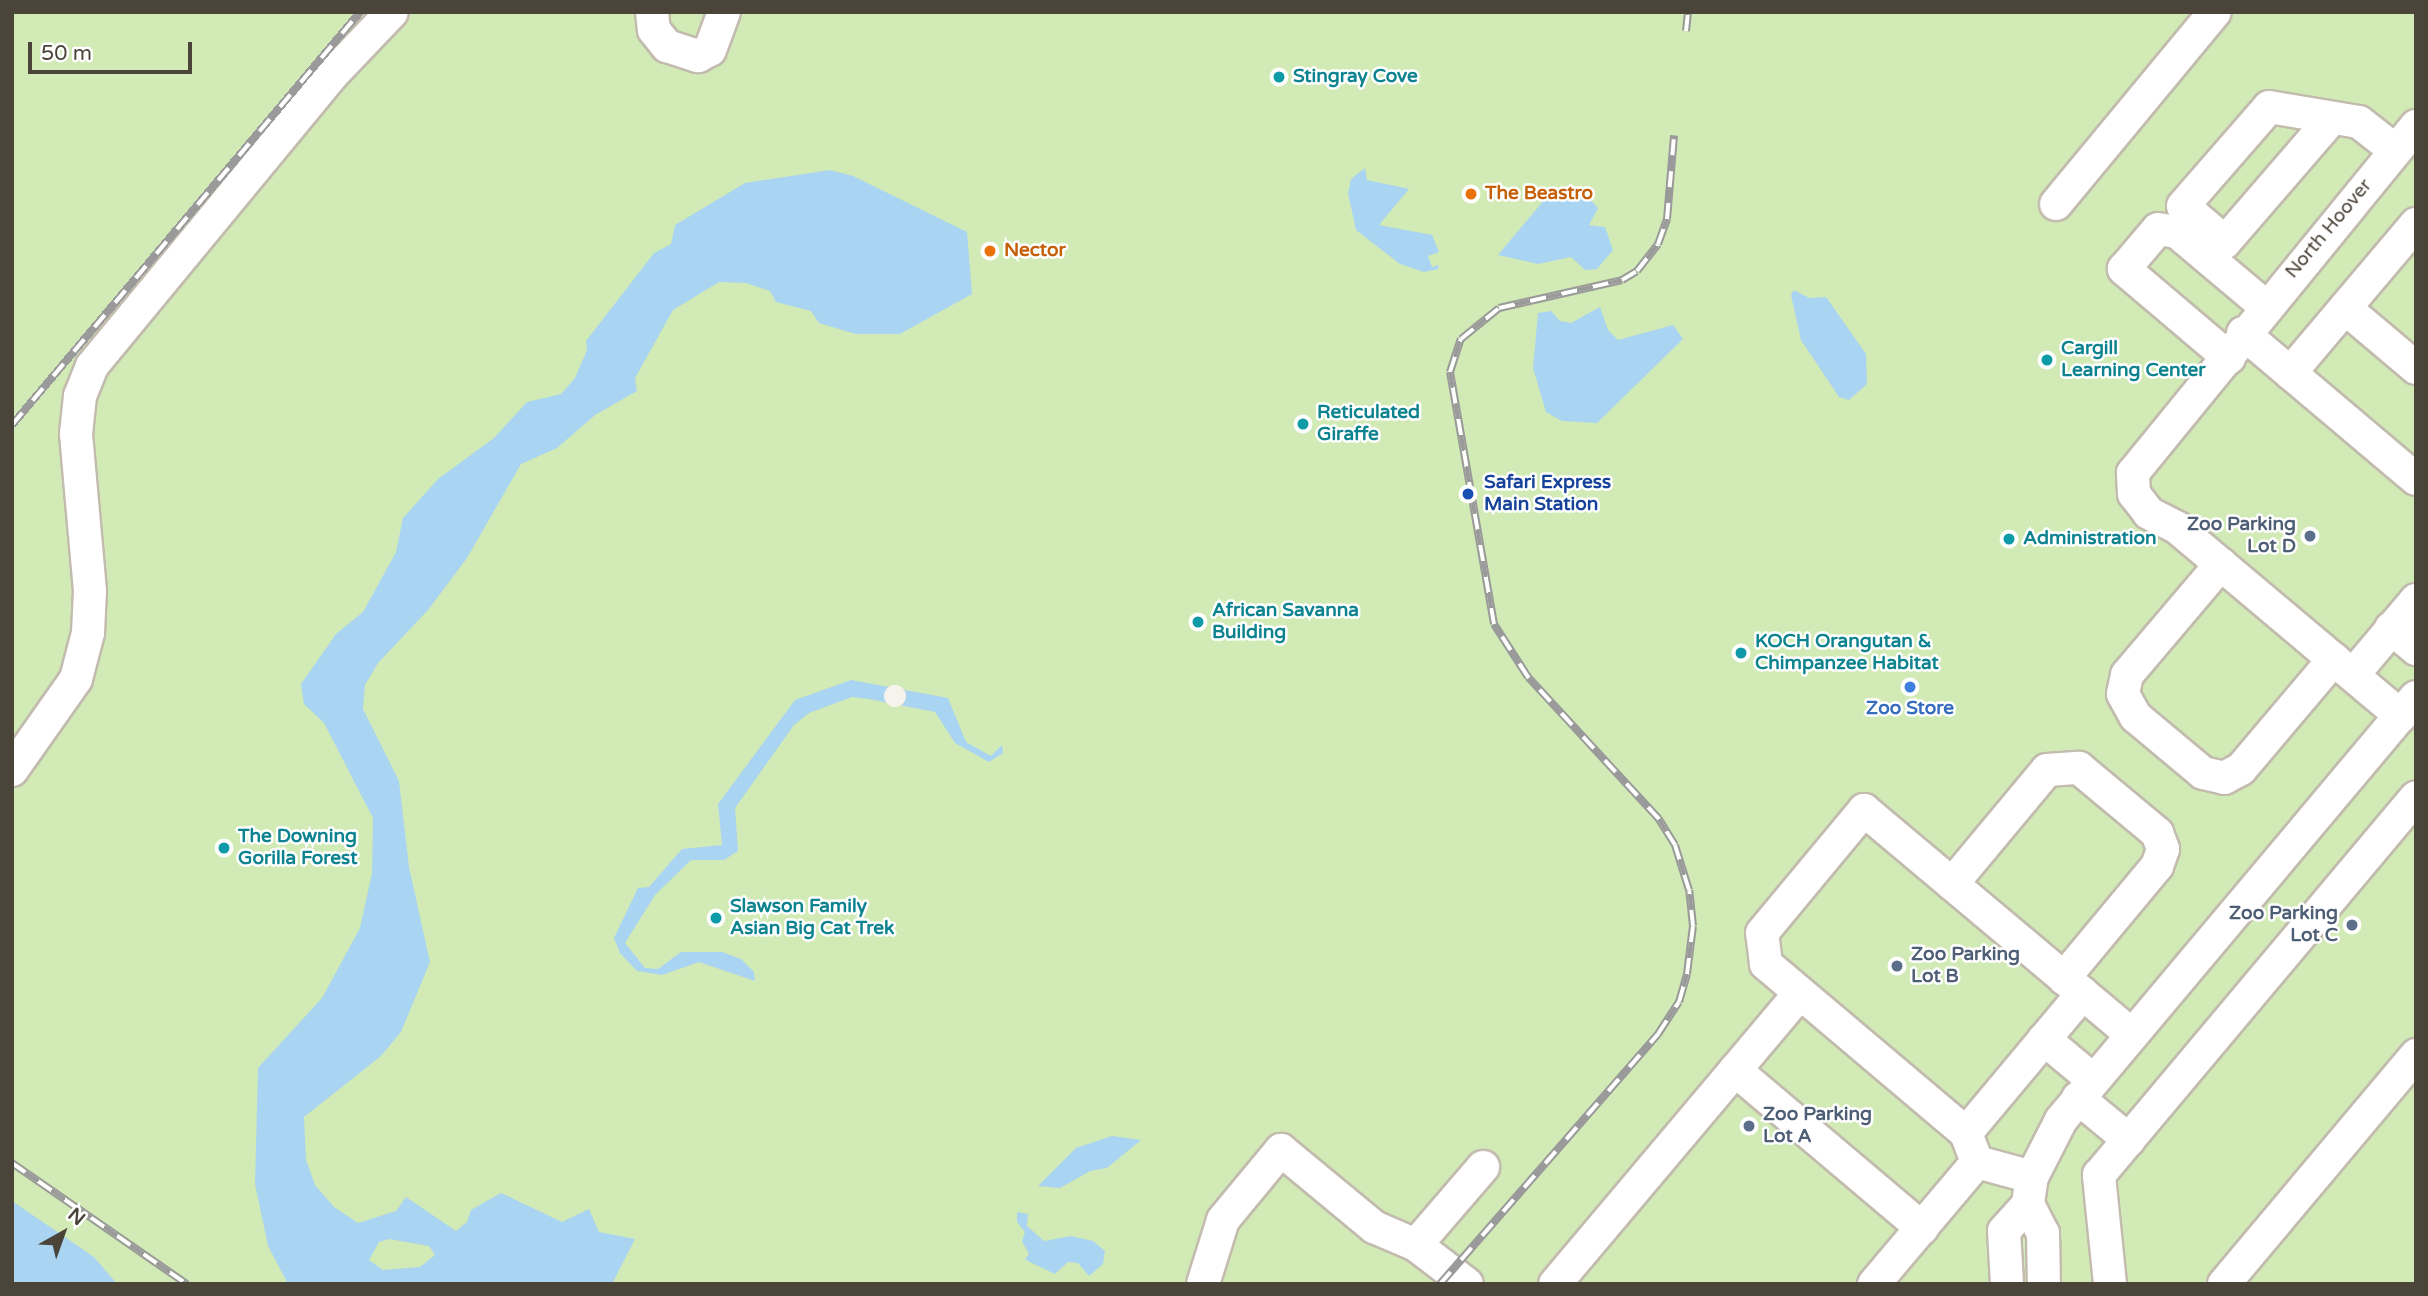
<!DOCTYPE html>
<style>
body{margin:0}
#map{position:relative;width:2428px;height:1296px;overflow:hidden;background:#f6f3ec;font-family:"Varela Round",sans-serif}
div>[style]{position:absolute}
[style*='--x']{left:calc(var(--x)*1px);top:calc(var(--y)*1px);width:calc(var(--w)*1px);rotate:calc(var(--a)*1deg)}
.green>*{inset:0;background:#d2eab5}
.water>*{inset:0;background:#a9d4f2}
.pier>*{inset:0;background:#f6f3ec}
.round{border-radius:50%}
.roads{filter:drop-shadow(2px 0 #c2bbae) drop-shadow(-2px 0 #c2bbae) drop-shadow(0 2px #c2bbae) drop-shadow(0 -2px #c2bbae)}
.minor>*{height:32px;margin:-16px;padding:0 16px;transform-origin:16px;border-radius:16px;background:#fff}
.rail>*{height:8px;margin-top:-4px;transform-origin:0;background:repeating-linear-gradient(90deg,#fff 0 16px,#9a9a9a 0 32px);box-sizing:border-box;border-block:2px solid #9a9a9a}
.dots>*{width:19px;height:19px;translate:-50% -50%;box-sizing:border-box;border:4px solid #fff;border-radius:50%}
span{translate:-50% -50%;white-space:nowrap;text-align:center;line-height:1.15;-webkit-text-stroke:5px #fff;paint-order:stroke}
.culture-label{font-size:19px;color:#0d838f;font-weight:700}
.left{translate:0 -50%;text-align:left}
.food-label{font-size:19px;color:#c56008;font-weight:700}
.street-label{font-size:19px;color:#4b4439}
.transit-label{font-size:19px;color:#164399;font-weight:700}
.service-label{font-size:19px;color:#4e5e75;font-weight:700}
.right{translate:-100% -50%;text-align:right}
.shop-label{font-size:19px;color:#366cbe;font-weight:700}
.frame{position:absolute;inset:0;border:14px solid #4b4439;pointer-events:none}
.north{position:absolute;left:28px;top:1198px;width:70px;height:70px;-webkit-text-stroke:5px #fff;paint-order:stroke;rotate:40deg;font-size:19px;font-weight:700;line-height:28px;text-align:center;color:#4b4439}
.north::after{content:'';display:block;margin:auto;width:24px;height:32px;background:#4b4439;clip-path:polygon(50% 0,100% 100%,50% 72%,0 100%)}
.scale{position:absolute;left:28px;top:42px;width:164px;height:32px;box-sizing:border-box;border:4px solid #4b4439;border-top:0;padding-left:9px;font-size:21px;line-height:24px;white-space:nowrap;color:#4b4439;-webkit-text-stroke:5px #fff;paint-order:stroke}
</style>
<div id="map">
<div class="green">
<div style="clip-path:polygon(12px 12px,2416px 12px,2416px 1284px,12px 1284px)"></div>
</div>
<div class="water">
<div style="clip-path:polygon(1365px 168px,1367px 180px,1409px 189px,1379px 225px,1432px 235px,1439px 252px,1428px 256px,1432px 267px,1439px 265px,1438px 269px,1424px 272px,1400px 264px,1356px 230px,1348px 193px,1351px 179px)"></div>
<div style="clip-path:polygon(evenodd,830px 170px,853px 176px,967px 232px,972px 294px,900px 334px,856px 334px,819px 323px,811px 311px,776px 302px,770px 291px,746px 283px,719px 282px,673px 310px,635px 378px,637px 391px,595px 415px,557px 448px,521px 464px,467px 558px,428px 610px,378px 663px,365px 685px,363px 709px,399px 781px,409px 867px,430px 962px,401px 1032px,381px 1056px,304px 1117px,306px 1160px,315px 1185px,334px 1207px,358px 1223px,396px 1211px,406px 1197px,456px 1231px,467px 1222px,471px 1210px,501px 1193px,562px 1222px,589px 1209px,599px 1232px,635px 1239px,612px 1284px,288px 1284px,268px 1246px,255px 1184px,258px 1068px,322px 998px,360px 928px,372px 873px,373px 818px,324px 723px,304px 704px,301px 684px,336px 634px,363px 612px,396px 552px,403px 518px,438px 479px,494px 438px,527px 402px,561px 394px,575px 378px,587px 350px,586px 341px,654px 253px,671px 244px,675px 225px,745px 183px,830px 170px,389px 1239px,429px 1246px,435px 1255px,420px 1267px,383px 1270px,369px 1260px,379px 1242px,389px 1239px)"></div>
<div style="clip-path:polygon(1555px 187px,1585px 194px,1598px 208px,1589px 225px,1605px 227px,1613px 250px,1597px 269px,1585px 270px,1571px 257px,1538px 264px,1498px 255px)"></div>
<div style="clip-path:polygon(1794px 290px,1809px 298px,1826px 297px,1866px 354px,1867px 384px,1849px 400px,1839px 397px,1801px 340px,1791px 295px)"></div>
<div style="clip-path:polygon(1600px 307px,1608px 330px,1618px 340px,1673px 325px,1683px 339px,1597px 423px,1562px 421px,1546px 412px,1533px 368px,1538px 313px,1551px 311px,1560px 321px,1571px 323px)"></div>
<div style="clip-path:polygon(851px 680px,948px 698px,966px 742px,991px 756px,1002px 745px,1003px 753px,989px 762px,955px 743px,935px 712px,869px 699px,852px 697px,809px 713px,794px 725px,735px 808px,738px 851px,724px 860px,691px 860px,655px 895px,625px 943px,645px 968px,658px 969px,681px 952px,722px 952px,741px 959px,754px 972px,755px 981px,699px 962px,662px 975px,637px 971px,620px 953px,614px 938px,638px 888px,649px 887px,682px 849px,722px 845px,718px 804px,795px 700px)"></div>
<div style="clip-path:polygon(1112px 1136px,1141px 1140px,1107px 1168px,1090px 1171px,1060px 1188px,1038px 1186px,1076px 1148px)"></div>
<div style="clip-path:polygon(12px 1201px,94px 1257px,117px 1284px,12px 1284px)"></div>
<div style="clip-path:polygon(1017px 1212px,1028px 1214px,1027px 1226px,1044px 1241px,1071px 1236px,1093px 1241px,1105px 1251px,1103px 1264px,1089px 1276px,1078px 1263px,1068px 1262px,1055px 1274px,1030px 1262px,1025px 1259px,1029px 1254px,1022px 1241px,1025px 1232px,1017px 1222px)"></div>
</div>
<div class="pier">
<div class="round" style="left:884px;top:685px;width:22px;height:22px"></div>
</div>
<div class="roads">
<div class="minor">
<div style="--x:652;--y:12;--w:18;--a:84"></div>
<div style="--x:654;--y:30;--w:21;--a:51"></div>
<div style="--x:667;--y:46;--w:33;--a:18"></div>
<div style="--x:698;--y:56;--w:13;--a:-27"></div>
<div style="--x:710;--y:50;--w:40;--a:-69.8"></div>
<div style="--x:2332;--y:118;--w:164;--a:130.8"></div>
<div style="--x:2225;--y:242;--w:55;--a:-139.4"></div>
<div style="--x:2183;--y:206;--w:131;--a:-49"></div>
<div style="--x:2269;--y:107;--w:91;--a:9.5"></div>
<div style="--x:2359;--y:122;--w:46;--a:37.9"></div>
<div style="--x:2056;--y:204;--w:249;--a:-50.4"></div>
<div style="--x:2345;--y:308;--w:93;--a:40.2"></div>
<div style="--x:2243;--y:333;--w:226;--a:40.2"></div>
<div style="--x:2229;--y:358;--w:138;--a:-139.7"></div>
<div style="--x:2124;--y:269;--w:52;--a:-49.6"></div>
<div style="--x:2158;--y:229;--w:19;--a:9"></div>
<div style="--x:2177;--y:232;--w:115;--a:40.1"></div>
<div style="--x:2290;--y:373;--w:195;--a:-49.8"></div>
<div style="--x:2221;--y:564;--w:145;--a:130.3"></div>
<div style="--x:2127;--y:675;--w:19;--a:102"></div>
<div style="--x:2123;--y:694;--w:26;--a:61"></div>
<div style="--x:2136;--y:717;--w:87;--a:39.9"></div>
<div style="--x:2203;--y:773;--w:22;--a:13"></div>
<div style="--x:2224;--y:778;--w:19;--a:-28"></div>
<div style="--x:2241;--y:769;--w:144;--a:-49.8"></div>
<div style="--x:2391;--y:628;--w:33;--a:40"></div>
<div style="--x:2353;--y:675;--w:98;--a:-50"></div>
<div style="--x:2401;--y:716;--w:292;--a:-139.9"></div>
<div style="--x:2178;--y:528;--w:33;--a:-153"></div>
<div style="--x:2149;--y:513;--w:24;--a:-128"></div>
<div style="--x:2134;--y:494;--w:21;--a:-93"></div>
<div style="--x:2133;--y:473;--w:448;--a:-50.8"></div>
<div style="--x:12;--y:770;--w:111;--a:-54.9"></div>
<div style="--x:76;--y:679;--w:48;--a:-75.4"></div>
<div style="--x:88;--y:633;--w:42;--a:-87.3"></div>
<div style="--x:90;--y:591;--w:158;--a:-95.1"></div>
<div style="--x:76;--y:434;--w:38;--a:-84"></div>
<div style="--x:80;--y:396;--w:32;--a:-68"></div>
<div style="--x:92;--y:366;--w:376;--a:-50.5"></div>
<div style="--x:331;--y:76;--w:88;--a:-46.4"></div>
<div style="--x:1952;--y:884;--w:148;--a:-50.2"></div>
<div style="--x:2047;--y:770;--w:32;--a:-4"></div>
<div style="--x:2079;--y:768;--w:102;--a:39.8"></div>
<div style="--x:2157;--y:833;--w:17;--a:69"></div>
<div style="--x:2163;--y:849;--w:18;--a:109"></div>
<div style="--x:2157;--y:866;--w:146;--a:129.7"></div>
<div style="--x:2044;--y:1039;--w:64;--a:39.9"></div>
<div style="--x:1735;--y:1070;--w:245;--a:40.2"></div>
<div style="--x:2078;--y:1098;--w:66;--a:39.5"></div>
<div style="--x:1966;--y:1133;--w:182;--a:-50.1"></div>
<div style="--x:2032;--y:1177;--w:57;--a:-164.7"></div>
<div style="--x:1977;--y:1162;--w:31;--a:-111"></div>
<div style="--x:1966;--y:1133;--w:262;--a:-139.8"></div>
<div style="--x:1766;--y:964;--w:31;--a:-97"></div>
<div style="--x:1762;--y:933;--w:160;--a:-50.3"></div>
<div style="--x:1864;--y:810;--w:350;--a:40"></div>
<div style="--x:2028;--y:1204;--w:33;--a:63"></div>
<div style="--x:2043;--y:1233;--w:51;--a:88.9"></div>
<div style="--x:1416;--y:1245;--w:103;--a:-49.3"></div>
<div style="--x:1203;--y:1284;--w:67;--a:-72.6"></div>
<div style="--x:1223;--y:1220;--w:91;--a:-50.4"></div>
<div style="--x:1281;--y:1150;--w:121;--a:39.6"></div>
<div style="--x:1374;--y:1227;--w:46;--a:23.2"></div>
<div style="--x:1416;--y:1245;--w:64;--a:37.4"></div>
<div style="--x:1555;--y:1284;--w:380;--a:-49.9"></div>
<div style="--x:1874;--y:1284;--w:160;--a:-49.8"></div>
<div style="--x:2007;--y:1284;--w:53;--a:-93.2"></div>
<div style="--x:2004;--y:1231;--w:36;--a:-48"></div>
<div style="--x:2028;--y:1204;--w:27;--a:-82"></div>
<div style="--x:2032;--y:1177;--w:64;--a:-63"></div>
<div style="--x:2061;--y:1120;--w:552;--a:-50"></div>
<div style="--x:2110;--y:1284;--w:110;--a:-95.8"></div>
<div style="--x:2099;--y:1175;--w:493;--a:-50"></div>
<div style="--x:2224;--y:1284;--w:299;--a:-50"></div>
</div>
</div>
<div class="rail">
<div style="--x:1686;--y:31;--w:19;--a:-84"></div>
<div style="--x:12;--y:425;--w:540;--a:-49.88"></div>
<div style="--x:12;--y:1163;--w:213;--a:34.7"></div>
<div style="--x:1440;--y:1284;--w:332;--a:-48.9"></div>
<div style="--x:1658;--y:1034;--w:38;--a:-57"></div>
<div style="--x:1679;--y:1002;--w:29;--a:-74"></div>
<div style="--x:1687;--y:974;--w:48;--a:-82.9"></div>
<div style="--x:1693;--y:926;--w:36;--a:-96"></div>
<div style="--x:1689;--y:890;--w:47;--a:-107.3"></div>
<div style="--x:1675;--y:845;--w:31;--a:-122"></div>
<div style="--x:1659;--y:819;--w:193;--a:-132.7"></div>
<div style="--x:1528;--y:677;--w:63;--a:-122.7"></div>
<div style="--x:1494;--y:624;--w:256;--a:-99.9"></div>
<div style="--x:1450;--y:372;--w:35;--a:-72"></div>
<div style="--x:1461;--y:339;--w:49;--a:-39.2"></div>
<div style="--x:1499;--y:308;--w:126;--a:-12.8"></div>
<div style="--x:1622;--y:280;--w:17;--a:-31"></div>
<div style="--x:1637;--y:271;--w:34;--a:-52"></div>
<div style="--x:1658;--y:244;--w:27;--a:-70"></div>
<div style="--x:1667;--y:219;--w:84;--a:-85.2"></div>
</div>
<div class="dots">
<div style="left:1279px;top:77px;background:#0f9aa8"></div>
<div style="left:1471px;top:194px;background:#e8710a"></div>
<div style="left:990px;top:251px;background:#e8710a"></div>
<div style="left:2047px;top:360px;background:#0f9aa8"></div>
<div style="left:1303px;top:424px;background:#0f9aa8"></div>
<div style="left:1468px;top:494px;background:#1a4fb4"></div>
<div style="left:2310px;top:536px;background:#5c6f8a"></div>
<div style="left:2009px;top:539px;background:#0f9aa8"></div>
<div style="left:1198px;top:622px;background:#0f9aa8"></div>
<div style="left:1741px;top:653px;background:#0f9aa8"></div>
<div style="left:1910px;top:687px;background:#3f7fe0"></div>
<div style="left:224px;top:848px;background:#0f9aa8"></div>
<div style="left:716px;top:918px;background:#0f9aa8"></div>
<div style="left:2352px;top:925px;background:#5c6f8a"></div>
<div style="left:1897px;top:966px;background:#5c6f8a"></div>
<div style="left:1749px;top:1126px;background:#5c6f8a"></div>
</div>
<div class="culture-label">
<span class="left" style="left:1293px;top:77px">Stingray Cove</span>
<span class="left" style="left:2061px;top:360px">Cargill<br>Learning Center</span>
<span class="left" style="left:1317px;top:424px">Reticulated<br>Giraffe</span>
<span class="left" style="left:2023px;top:539px">Administration</span>
<span class="left" style="left:1212px;top:622px">African Savanna<br>Building</span>
<span class="left" style="left:1755px;top:653px">KOCH Orangutan &amp;<br>Chimpanzee Habitat</span>
<span class="left" style="left:238px;top:848px">The Downing<br>Gorilla Forest</span>
<span class="left" style="left:730px;top:918px">Slawson Family<br>Asian Big Cat Trek</span>
</div>
<div class="food-label">
<span class="left" style="left:1485px;top:194px">The Beastro</span>
<span class="left" style="left:1004px;top:251px">Nector</span>
</div>
<div class="street-label">
<span style="left:2329px;top:229px;rotate:-50deg">North Hoover</span>
</div>
<div class="transit-label">
<span class="left" style="left:1484px;top:494px">Safari Express<br>Main Station</span>
</div>
<div class="service-label">
<span class="right" style="left:2296px;top:536px">Zoo Parking<br>Lot D</span>
<span class="right" style="left:2338px;top:925px">Zoo Parking<br>Lot C</span>
<span class="left" style="left:1911px;top:966px">Zoo Parking<br>Lot B</span>
<span class="left" style="left:1763px;top:1126px">Zoo Parking<br>Lot A</span>
</div>
<div class="shop-label">
<span style="left:1910px;top:709px">Zoo Store</span>
</div>
<div class="frame"></div>
<div class="north">N</div>
<div class="scale">50 m</div>
</div>
